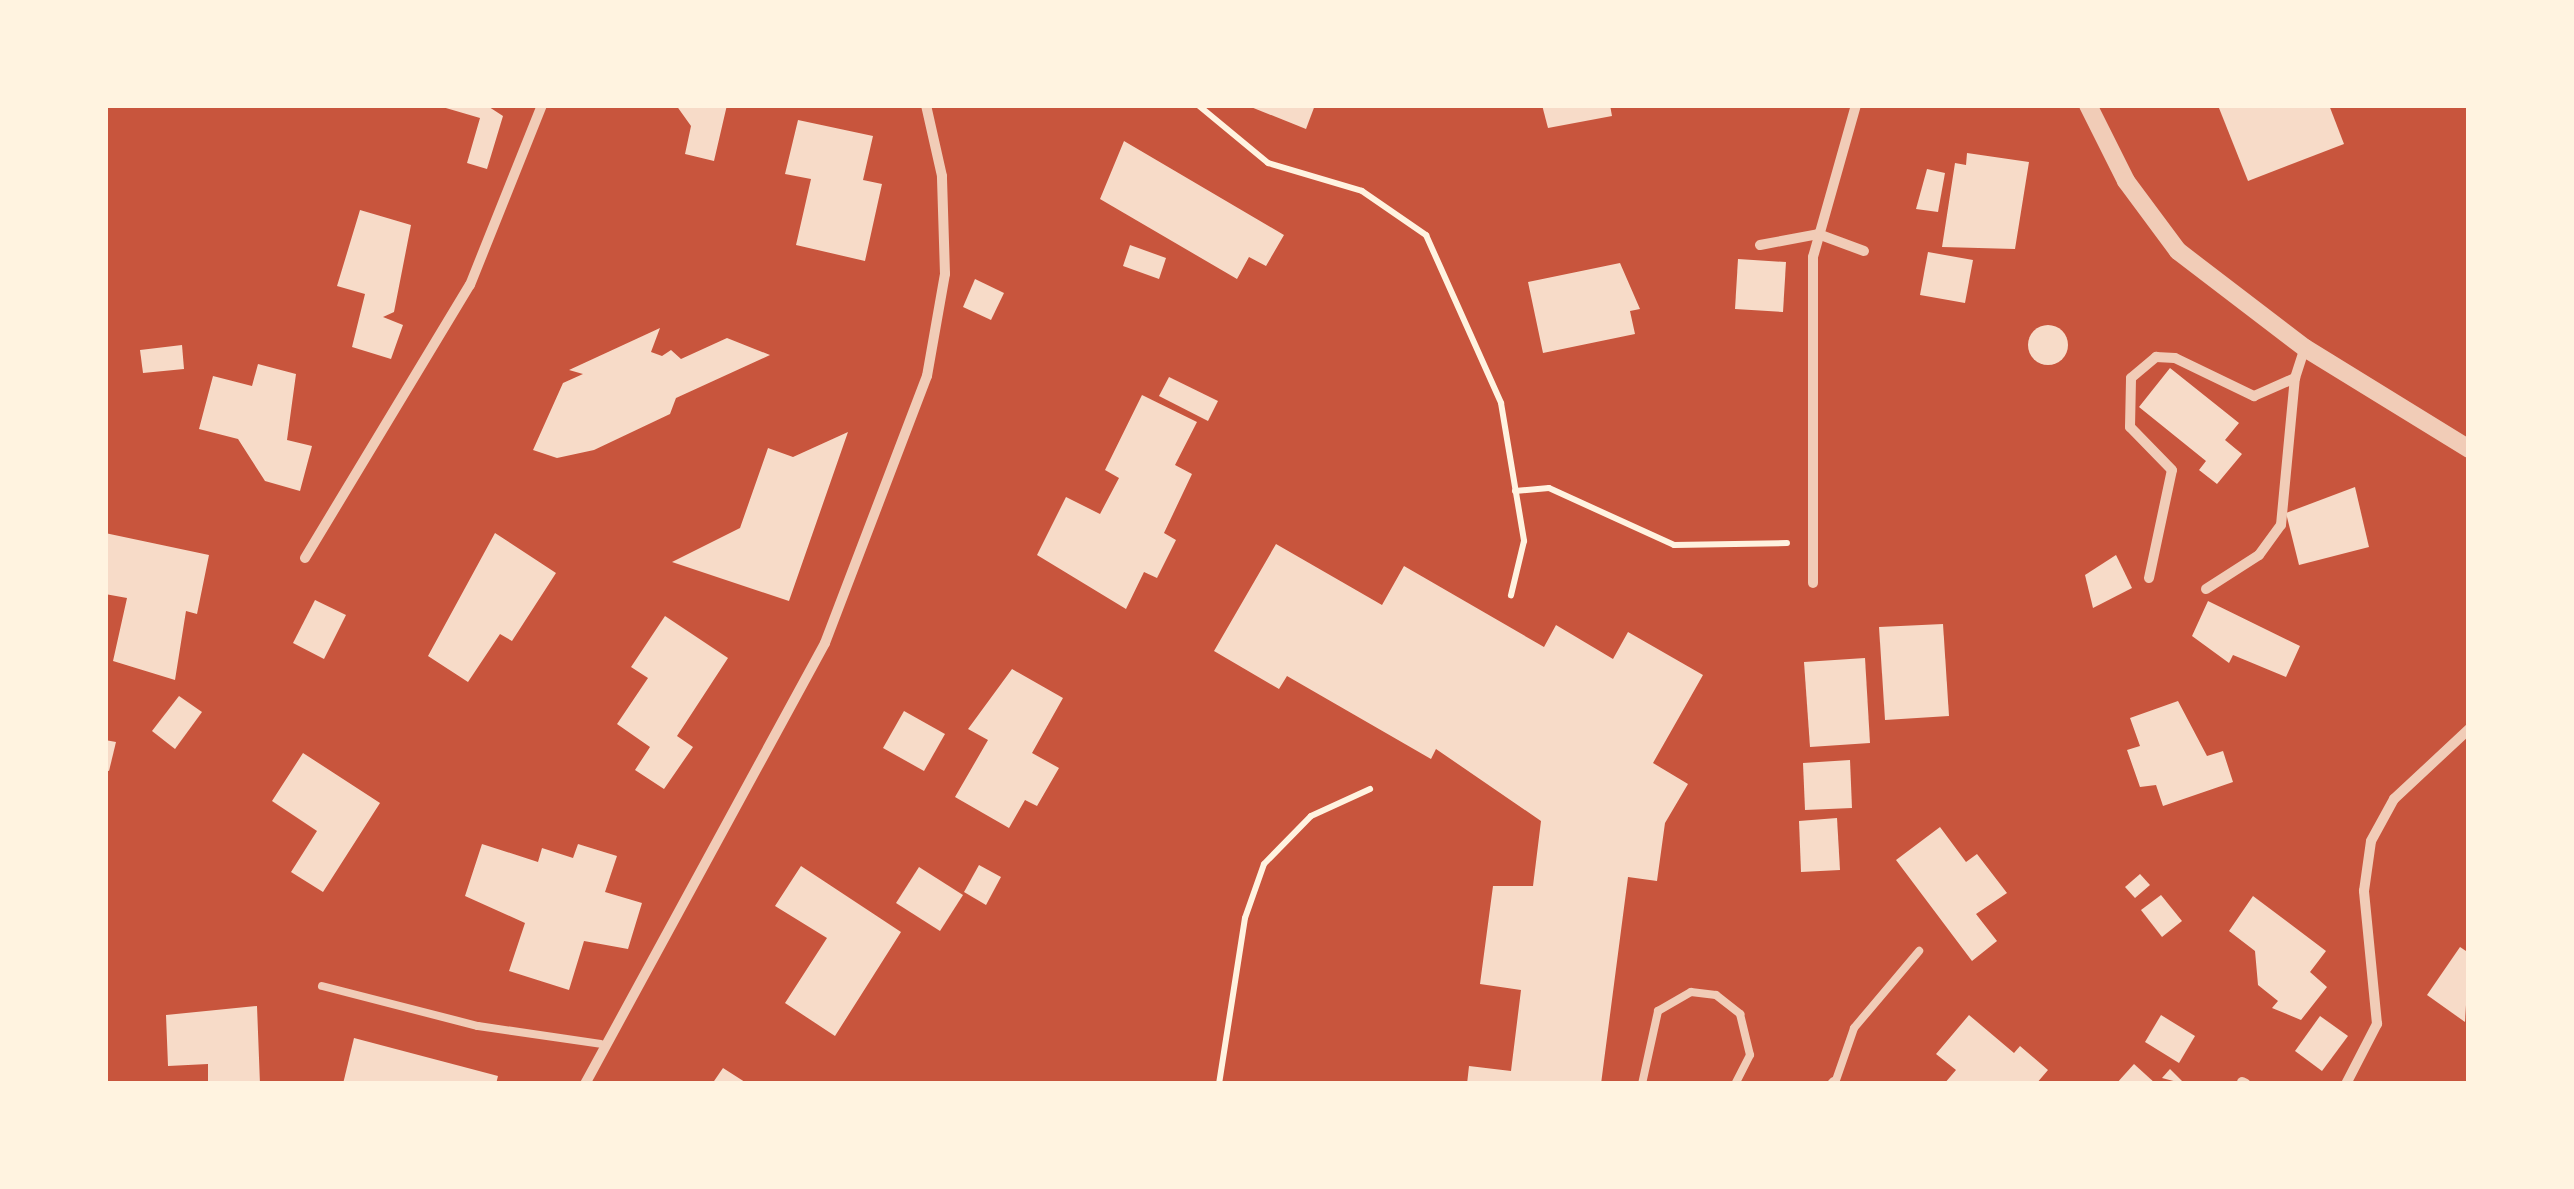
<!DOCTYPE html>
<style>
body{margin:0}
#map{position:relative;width:2574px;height:1189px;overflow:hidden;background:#c8553d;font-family:"Fira Sans",sans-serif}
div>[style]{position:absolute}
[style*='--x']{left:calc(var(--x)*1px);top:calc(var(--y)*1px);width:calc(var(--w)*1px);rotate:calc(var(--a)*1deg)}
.building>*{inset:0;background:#f7dbc8}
.round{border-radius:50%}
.path>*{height:6px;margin:-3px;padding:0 3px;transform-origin:3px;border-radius:3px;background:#fff3e0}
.service>*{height:8px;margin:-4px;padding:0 4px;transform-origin:4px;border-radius:4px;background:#f1ccb7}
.minor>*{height:10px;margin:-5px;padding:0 5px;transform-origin:5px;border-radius:5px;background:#f1ccb7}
.tertiary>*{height:18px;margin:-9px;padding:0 9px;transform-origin:9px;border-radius:9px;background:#f1ccb7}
span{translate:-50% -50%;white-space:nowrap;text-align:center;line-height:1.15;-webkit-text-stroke:8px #fff3e0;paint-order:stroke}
.frame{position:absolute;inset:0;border:108px solid #fff3e0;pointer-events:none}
</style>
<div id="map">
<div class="building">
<div style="clip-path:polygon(486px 105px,503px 116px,487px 169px,467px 163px,480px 118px,439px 106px)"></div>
<div style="clip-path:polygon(676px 105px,727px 105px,714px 161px,685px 154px,691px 126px)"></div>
<div style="clip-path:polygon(1246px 105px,1315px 105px,1306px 129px)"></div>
<div style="clip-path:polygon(1542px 105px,1610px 105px,1612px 116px,1548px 128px)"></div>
<div style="clip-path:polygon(2329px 105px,2344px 144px,2248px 181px,2219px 108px)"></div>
<div style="clip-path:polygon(798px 120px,873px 136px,863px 180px,882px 184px,865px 261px,796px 245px,811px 179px,785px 174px)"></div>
<div style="clip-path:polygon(1124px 141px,1284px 235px,1266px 266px,1249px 257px,1237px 279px,1100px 199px)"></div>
<div style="clip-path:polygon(1967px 153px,2029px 162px,2015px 249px,1942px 247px,1955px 163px,1966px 165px)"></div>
<div style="clip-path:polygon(1927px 169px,1945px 173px,1938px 212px,1916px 209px)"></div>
<div style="clip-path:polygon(360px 210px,411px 225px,394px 312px,383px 317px,403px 325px,391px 359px,352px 347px,365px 294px,337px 286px)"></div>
<div style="clip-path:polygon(1130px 245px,1166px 258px,1159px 279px,1123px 266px)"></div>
<div style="clip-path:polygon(1928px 252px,1973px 260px,1965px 303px,1920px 295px)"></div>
<div style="clip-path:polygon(1738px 259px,1786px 262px,1783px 312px,1735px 309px)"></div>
<div style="clip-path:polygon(1620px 263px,1640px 309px,1630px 311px,1635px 334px,1543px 353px,1528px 282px)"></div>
<div style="clip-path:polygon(975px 279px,1004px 293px,991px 320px,963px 307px)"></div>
<div class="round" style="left:2028px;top:325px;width:40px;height:40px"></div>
<div style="clip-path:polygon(660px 328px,651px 352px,662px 356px,671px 350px,681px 359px,727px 338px,770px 355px,676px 398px,670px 414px,594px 450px,557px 458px,533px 450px,563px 383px,583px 374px,569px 370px)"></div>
<div style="clip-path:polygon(182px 345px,184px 369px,143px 373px,140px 350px)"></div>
<div style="clip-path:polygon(258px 364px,296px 374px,287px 440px,312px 446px,300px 491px,265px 481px,238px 439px,199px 429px,213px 376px,252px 386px)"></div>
<div style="clip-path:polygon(2170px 368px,2239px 423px,2225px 440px,2242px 454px,2217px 484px,2199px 470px,2206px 461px,2139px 407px)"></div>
<div style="clip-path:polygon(1169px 377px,1218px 401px,1208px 421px,1159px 396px)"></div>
<div style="clip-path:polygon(1142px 395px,1197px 422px,1175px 465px,1192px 474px,1164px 533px,1176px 540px,1157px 578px,1144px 572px,1126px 609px,1037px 555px,1066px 497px,1100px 514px,1119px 478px,1105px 470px)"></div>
<div style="clip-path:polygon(848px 432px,789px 601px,672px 562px,740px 528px,768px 448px,793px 457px)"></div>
<div style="clip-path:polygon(2355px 487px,2369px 547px,2299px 565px,2286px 513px)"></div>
<div style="clip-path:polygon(105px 533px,209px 555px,197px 614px,186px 611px,175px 680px,113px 661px,127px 598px,105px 594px)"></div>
<div style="clip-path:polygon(495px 533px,556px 573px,512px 641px,500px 634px,468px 682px,428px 656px)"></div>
<div style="clip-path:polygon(1276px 544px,1382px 605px,1404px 566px,1544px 647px,1556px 625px,1613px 659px,1628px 632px,1703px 675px,1653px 763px,1688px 784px,1665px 823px,1657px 881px,1628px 877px,1601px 1084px,1467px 1084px,1469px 1066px,1511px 1071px,1521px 990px,1480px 984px,1493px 886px,1533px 886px,1541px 821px,1436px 749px,1431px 759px,1287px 676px,1279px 689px,1214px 651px)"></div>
<div style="clip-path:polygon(2116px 555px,2132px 588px,2093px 608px,2085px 575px)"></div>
<div style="clip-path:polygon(315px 600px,346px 615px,324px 659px,293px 643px)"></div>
<div style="clip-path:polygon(2208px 601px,2300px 646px,2286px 677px,2233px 655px,2229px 663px,2192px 636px)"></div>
<div style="clip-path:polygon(665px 616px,728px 658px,677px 736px,693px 747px,664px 789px,635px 770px,650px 747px,617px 724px,648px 678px,631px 667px)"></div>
<div style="clip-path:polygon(1943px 624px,1949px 716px,1885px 720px,1879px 627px)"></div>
<div style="clip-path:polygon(1865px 658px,1870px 743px,1810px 747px,1804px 662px)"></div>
<div style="clip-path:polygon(1012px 669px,1063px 698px,1032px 753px,1059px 768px,1037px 806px,1025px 800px,1009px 828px,955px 797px,988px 740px,968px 729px)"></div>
<div style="clip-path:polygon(179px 696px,202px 712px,175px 749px,152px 731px)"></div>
<div style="clip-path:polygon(2178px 701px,2207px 756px,2223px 751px,2233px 782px,2163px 806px,2156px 785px,2140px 787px,2127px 750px,2140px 746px,2130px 718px)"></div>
<div style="clip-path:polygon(904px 711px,945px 734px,924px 771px,883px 748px)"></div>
<div style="clip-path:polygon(105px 740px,116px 742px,109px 771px,105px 770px)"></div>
<div style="clip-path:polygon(303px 753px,380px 803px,323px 892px,291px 872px,317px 831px,272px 801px)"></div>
<div style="clip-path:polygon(1850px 760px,1852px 808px,1805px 810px,1803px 763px)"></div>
<div style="clip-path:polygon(1837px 818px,1840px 870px,1801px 872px,1799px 821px)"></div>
<div style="clip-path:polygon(1940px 827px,1966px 862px,1977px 854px,2007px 893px,1976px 914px,1997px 941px,1972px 961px,1896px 860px)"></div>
<div style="clip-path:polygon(482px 844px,538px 862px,542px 848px,573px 858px,578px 844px,617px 856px,605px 892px,642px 903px,628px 949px,584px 941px,569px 990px,509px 971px,525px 923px,465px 896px)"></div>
<div style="clip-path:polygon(979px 865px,1001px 877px,986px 905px,964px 892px)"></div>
<div style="clip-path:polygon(801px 866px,901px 932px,835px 1036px,785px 1003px,827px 938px,775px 906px)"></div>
<div style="clip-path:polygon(919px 867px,963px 895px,940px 931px,896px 903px)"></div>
<div style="clip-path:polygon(2140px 874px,2150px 885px,2135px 898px,2125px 887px)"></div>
<div style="clip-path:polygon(2161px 895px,2182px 921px,2162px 937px,2141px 910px)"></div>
<div style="clip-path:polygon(2253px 896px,2326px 951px,2310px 972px,2327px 987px,2301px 1020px,2272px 1008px,2278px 1001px,2258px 985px,2255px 951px,2229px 931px)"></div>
<div style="clip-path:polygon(2460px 947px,2469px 953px,2465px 1022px,2427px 995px)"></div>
<div style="clip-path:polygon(257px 1006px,260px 1084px,208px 1084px,208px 1064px,168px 1066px,166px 1015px)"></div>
<div style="clip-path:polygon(1969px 1015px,2014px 1053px,2020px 1046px,2048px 1070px,2036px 1084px,1944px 1084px,1956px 1070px,1936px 1054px)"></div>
<div style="clip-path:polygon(2161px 1015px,2195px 1036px,2179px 1063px,2145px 1042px)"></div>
<div style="clip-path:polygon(2320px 1016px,2348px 1036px,2322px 1071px,2295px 1051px)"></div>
<div style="clip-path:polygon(354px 1038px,498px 1076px,496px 1084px,343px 1084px)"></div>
<div style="clip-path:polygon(2134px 1064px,2156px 1084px,2116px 1084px)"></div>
<div style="clip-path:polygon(723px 1068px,748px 1084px,712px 1084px)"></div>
<div style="clip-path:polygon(2170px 1069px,2185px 1084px,2162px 1078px)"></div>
</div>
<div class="path">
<div style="--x:1198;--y:105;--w:91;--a:39.6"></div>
<div style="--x:1268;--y:163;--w:98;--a:16.6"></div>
<div style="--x:1362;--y:191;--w:78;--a:34.5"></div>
<div style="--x:1426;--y:235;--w:184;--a:65.9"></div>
<div style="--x:1501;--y:403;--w:140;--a:80.5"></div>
<div style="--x:1524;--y:541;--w:56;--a:103.5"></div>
<div style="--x:1515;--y:491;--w:34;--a:-5"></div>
<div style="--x:1549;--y:488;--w:137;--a:24.5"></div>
<div style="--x:1674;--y:545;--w:113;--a:-1"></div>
<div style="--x:1219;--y:1084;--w:168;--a:-81.1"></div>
<div style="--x:1245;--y:918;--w:57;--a:-70.6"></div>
<div style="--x:1264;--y:864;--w:67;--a:-45.6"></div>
<div style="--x:1311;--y:816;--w:65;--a:-24.6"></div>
</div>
<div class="service">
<div style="--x:322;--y:986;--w:161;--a:14.4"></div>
<div style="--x:478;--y:1026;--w:124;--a:8.3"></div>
<div style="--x:1835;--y:1083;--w:58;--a:-70.9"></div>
<div style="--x:1854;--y:1028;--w:101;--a:-49.8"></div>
<div style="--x:1642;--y:1084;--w:75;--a:-77.6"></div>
<div style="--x:1658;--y:1011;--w:38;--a:-30"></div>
<div style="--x:1691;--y:992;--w:25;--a:7"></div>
<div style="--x:1716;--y:995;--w:31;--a:38"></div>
<div style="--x:1740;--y:1014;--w:42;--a:76.3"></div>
<div style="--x:1750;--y:1055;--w:33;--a:117"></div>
</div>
<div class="minor">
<div style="--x:1760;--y:245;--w:59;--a:-10.7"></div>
<div style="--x:1818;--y:234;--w:49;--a:20.3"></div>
<div style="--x:305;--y:558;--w:319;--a:-58.9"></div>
<div style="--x:470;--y:285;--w:194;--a:-68.2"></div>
<div style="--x:2149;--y:578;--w:110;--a:-78"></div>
<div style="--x:2172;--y:470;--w:60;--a:-134.3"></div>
<div style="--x:2130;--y:427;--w:49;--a:-88.8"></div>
<div style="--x:2131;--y:378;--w:33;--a:-40"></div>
<div style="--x:2156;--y:357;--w:19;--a:3"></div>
<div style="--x:2175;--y:358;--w:88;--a:25.7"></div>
<div style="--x:2254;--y:396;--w:45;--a:-23.7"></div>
<div style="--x:2295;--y:378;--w:32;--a:-72"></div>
<div style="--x:1813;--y:583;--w:326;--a:-90"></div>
<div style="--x:1813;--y:257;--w:158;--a:-74.2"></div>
<div style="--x:2206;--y:589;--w:63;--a:-32.7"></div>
<div style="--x:2259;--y:555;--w:37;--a:-54"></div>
<div style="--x:2281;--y:525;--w:148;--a:-84.6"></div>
<div style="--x:2242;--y:1082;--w:4;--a:27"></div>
<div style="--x:585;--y:1084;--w:502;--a:-61.44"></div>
<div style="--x:825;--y:643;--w:286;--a:-69.1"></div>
<div style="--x:927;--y:376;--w:104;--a:-80"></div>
<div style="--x:945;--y:274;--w:98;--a:-91.8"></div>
<div style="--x:942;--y:176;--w:73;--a:-102.7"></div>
<div style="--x:1832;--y:1084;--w:3;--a:-45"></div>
<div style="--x:2346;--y:1084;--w:68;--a:-62.7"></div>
<div style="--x:2377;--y:1024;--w:134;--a:-95.6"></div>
<div style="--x:2364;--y:891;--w:50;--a:-82"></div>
<div style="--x:2371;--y:841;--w:48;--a:-61.3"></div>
<div style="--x:2394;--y:799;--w:103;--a:-43"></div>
</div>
<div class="tertiary">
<div style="--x:2088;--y:105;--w:85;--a:63.4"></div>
<div style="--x:2126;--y:181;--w:87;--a:53.4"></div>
<div style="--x:2178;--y:251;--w:160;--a:37.4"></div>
<div style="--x:2305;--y:348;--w:193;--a:31.6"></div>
</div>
<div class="frame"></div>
</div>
